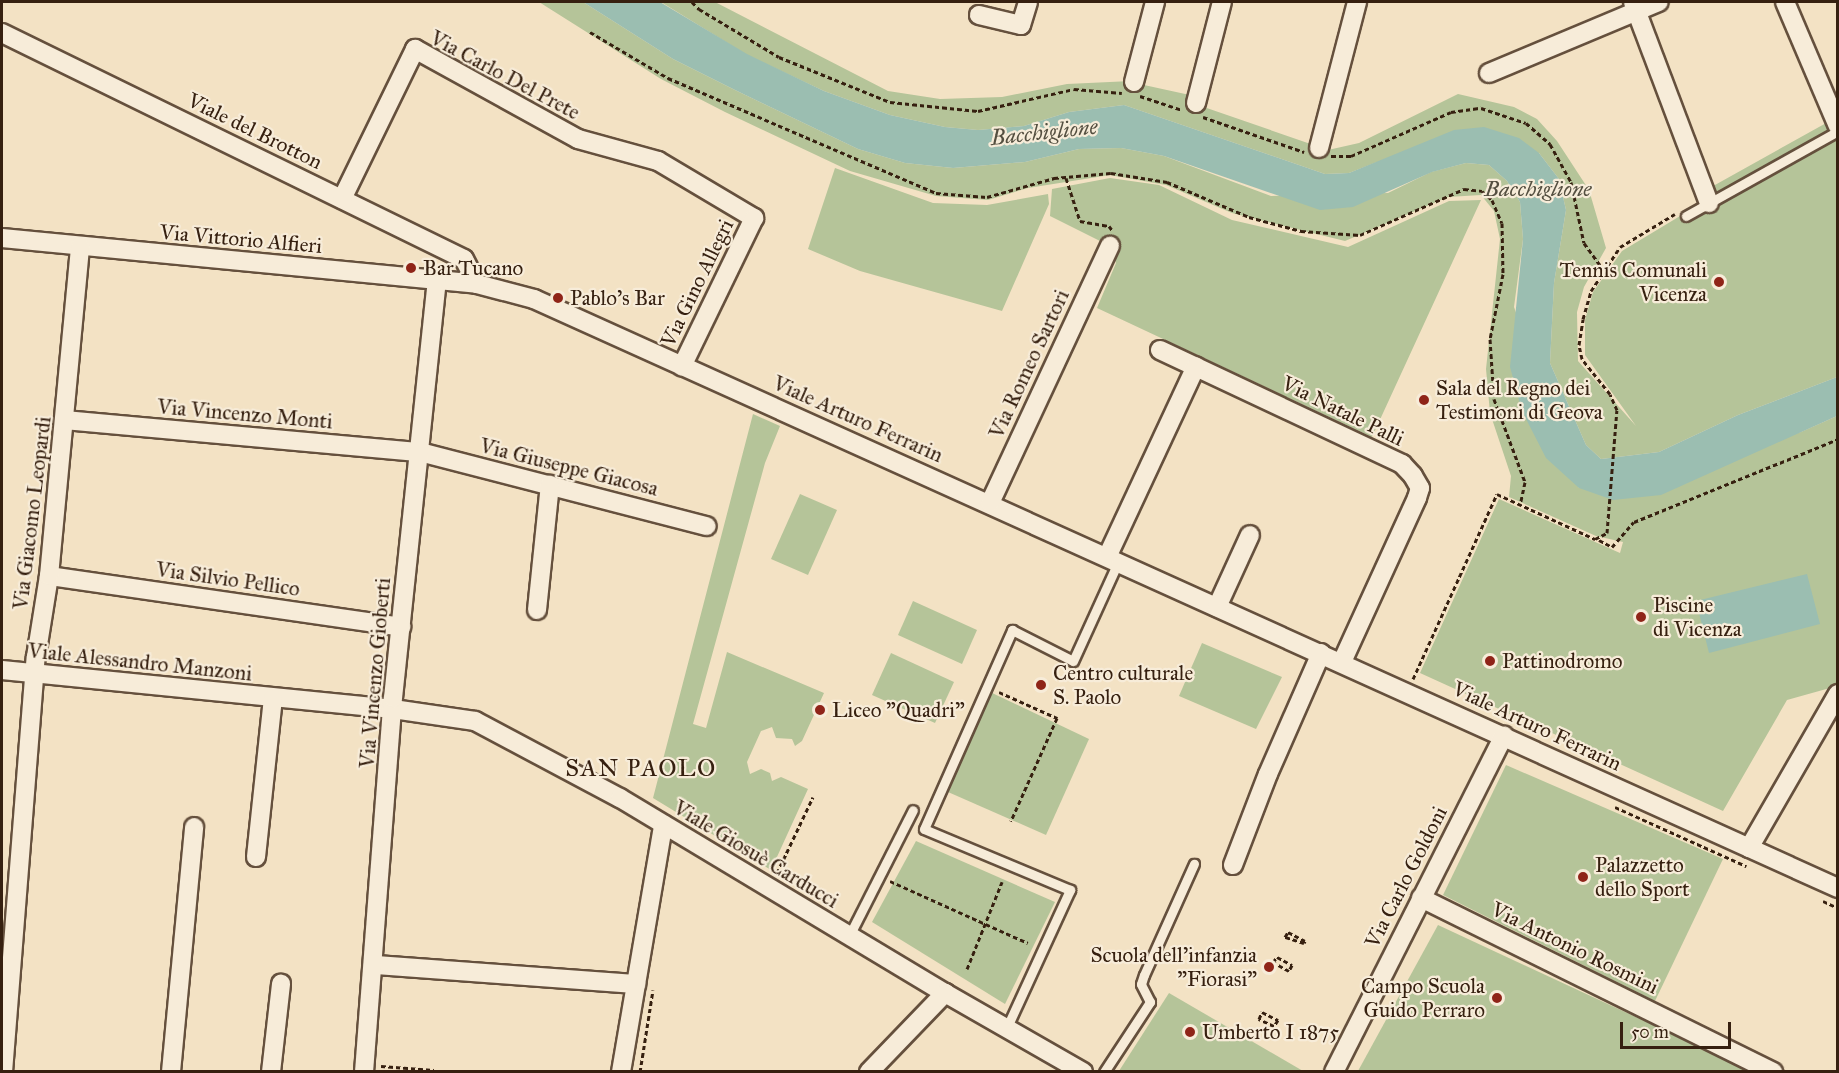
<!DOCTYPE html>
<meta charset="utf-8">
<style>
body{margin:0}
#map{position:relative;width:1839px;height:1073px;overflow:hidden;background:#f3e2c4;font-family:"IM FELL Great Primer",serif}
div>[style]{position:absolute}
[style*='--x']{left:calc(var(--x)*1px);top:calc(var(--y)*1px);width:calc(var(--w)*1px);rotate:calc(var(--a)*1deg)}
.green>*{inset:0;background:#b5c499}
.water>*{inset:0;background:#9bbeb1}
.path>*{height:3px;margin-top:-1.5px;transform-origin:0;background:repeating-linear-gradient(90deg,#362010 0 4.5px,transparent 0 7.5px)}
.roads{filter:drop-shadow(2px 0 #65503d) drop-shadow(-2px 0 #65503d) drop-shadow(0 2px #65503d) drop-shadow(0 -2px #65503d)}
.service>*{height:9px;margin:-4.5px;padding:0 4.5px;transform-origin:4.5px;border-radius:4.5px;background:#f7ecd9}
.minor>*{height:18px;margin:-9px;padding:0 9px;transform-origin:9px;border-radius:9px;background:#f7ecd9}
.dots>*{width:16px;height:16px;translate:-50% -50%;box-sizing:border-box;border:3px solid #f7ecd9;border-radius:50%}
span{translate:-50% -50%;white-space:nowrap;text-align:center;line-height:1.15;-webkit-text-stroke:4.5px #f7ecd9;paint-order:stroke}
.street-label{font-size:21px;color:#362010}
.poi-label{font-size:21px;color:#362010}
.left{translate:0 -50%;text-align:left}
.right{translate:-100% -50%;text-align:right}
.water-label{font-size:22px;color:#544f40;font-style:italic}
.quarter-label{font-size:24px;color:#362010;letter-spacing:1.5px}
.frame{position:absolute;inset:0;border:3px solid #362010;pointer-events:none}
.scale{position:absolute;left:1620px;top:1022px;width:111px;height:27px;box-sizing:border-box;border:3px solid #362010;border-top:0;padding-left:8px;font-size:18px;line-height:21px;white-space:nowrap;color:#362010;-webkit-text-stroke:4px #f7ecd9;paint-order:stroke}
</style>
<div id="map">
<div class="green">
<div style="clip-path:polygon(539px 2px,583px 2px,673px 59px,735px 90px,858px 149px,905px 163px,953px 168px,1025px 162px,1079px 149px,1121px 148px,1164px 156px,1271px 196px,1388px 193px,1431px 172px,1466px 163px,1489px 165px,1507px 181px,1520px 202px,1523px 239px,1514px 307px,1579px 488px,1801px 432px,1837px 416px,1837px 686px,1787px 700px,1723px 811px,1420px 673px,1499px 499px,1620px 553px,1623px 542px,1596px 536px,1509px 497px,1511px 476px,1490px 413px,1486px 369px,1500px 239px,1494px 211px,1481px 195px,1448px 197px,1345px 241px,1232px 213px,1166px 185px,1110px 175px,1028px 188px,988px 200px,936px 196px,850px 171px,725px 112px,661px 79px)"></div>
<div style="clip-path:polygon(661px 2px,715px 2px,888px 91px,940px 99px,1002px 97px,1067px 84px,1131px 81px,1129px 87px,1142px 90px,1144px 85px,1199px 97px,1198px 105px,1328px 150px,1359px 143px,1458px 94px,1514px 107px,1537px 119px,1557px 141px,1589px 190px,1606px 248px,1584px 287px,1577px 312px,1578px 361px,1636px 426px,1585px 355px,1585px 320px,1593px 292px,1622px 251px,1700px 204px,1697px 195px,1837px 117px,1837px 377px,1738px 415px,1659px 452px,1601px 459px,1586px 445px,1550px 363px,1554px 283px,1566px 210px,1559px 179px,1539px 153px,1377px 162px,1349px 173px,1325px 174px,1124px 105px,1069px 112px,1024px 126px,978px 130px,945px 127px,890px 115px,824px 91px,747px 55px)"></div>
<div style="clip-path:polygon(835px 168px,933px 203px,987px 205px,1048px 194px,1049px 204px,1002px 311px,860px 271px,808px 249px)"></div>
<div style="clip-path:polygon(1110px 178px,1159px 185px,1232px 220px,1348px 247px,1449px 201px,1481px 200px,1372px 437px,1097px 308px,1116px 263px,1110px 246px,1050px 216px,1052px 189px)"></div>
<div style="clip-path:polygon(753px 414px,780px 426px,765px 463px,693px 724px,706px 728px,727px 652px,824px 693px,802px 741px,795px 746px,792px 739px,776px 738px,772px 727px,761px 731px,747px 762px,750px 774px,761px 769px,770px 773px,772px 781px,781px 777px,808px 789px,771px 870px,653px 798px)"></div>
<div style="clip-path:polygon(800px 494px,837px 510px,808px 575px,771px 559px)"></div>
<div style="clip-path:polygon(913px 601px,977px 630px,962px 664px,898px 635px)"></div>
<div style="clip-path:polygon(1202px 643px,1282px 677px,1256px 729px,1179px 696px)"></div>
<div style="clip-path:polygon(891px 653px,954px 682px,935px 723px,872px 695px)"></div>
<div style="clip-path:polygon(990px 692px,1089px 739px,1046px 835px,948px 792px)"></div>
<div style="clip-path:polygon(1506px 765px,1723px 859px,1655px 1001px,1443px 895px)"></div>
<div style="clip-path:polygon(916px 841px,1055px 902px,1005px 1004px,872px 922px)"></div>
<div style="clip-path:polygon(1438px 925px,1752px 1071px,1358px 1071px)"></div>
<div style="clip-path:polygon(1169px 993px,1303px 1071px,1119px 1071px)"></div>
</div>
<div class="water">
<div style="clip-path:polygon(583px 2px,660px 2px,747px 54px,824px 91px,890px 115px,945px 127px,978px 130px,1024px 126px,1069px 112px,1124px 105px,1325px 174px,1349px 173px,1454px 130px,1484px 127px,1519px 138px,1539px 153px,1559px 179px,1566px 210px,1554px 283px,1550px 363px,1586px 445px,1601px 459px,1659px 452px,1738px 415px,1837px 377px,1837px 416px,1661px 495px,1613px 500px,1579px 488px,1546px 458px,1522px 411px,1510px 367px,1523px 239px,1520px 202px,1507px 181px,1489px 165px,1466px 163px,1432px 172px,1353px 207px,1320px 210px,1164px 156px,1121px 148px,1079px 149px,1025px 162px,953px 168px,905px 163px,858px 149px,735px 90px,673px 59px)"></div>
<div style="clip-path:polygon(1807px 574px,1820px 624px,1709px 653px,1696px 601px)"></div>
</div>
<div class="path">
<div style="--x:692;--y:2;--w:10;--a:45"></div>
<div style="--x:699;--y:9;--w:93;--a:31"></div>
<div style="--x:779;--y:57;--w:120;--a:22.1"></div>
<div style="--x:890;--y:102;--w:88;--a:5.8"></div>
<div style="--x:978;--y:111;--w:98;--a:-12.9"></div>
<div style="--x:1074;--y:89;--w:48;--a:4.8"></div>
<div style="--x:590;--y:32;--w:91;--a:30.5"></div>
<div style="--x:668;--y:78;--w:292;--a:23.2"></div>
<div style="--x:936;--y:193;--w:51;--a:4.5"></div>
<div style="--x:987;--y:197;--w:70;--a:-15.8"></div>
<div style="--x:1054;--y:178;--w:57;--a:-5"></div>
<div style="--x:1111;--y:173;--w:57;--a:9.1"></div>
<div style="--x:1167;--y:182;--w:89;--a:23.1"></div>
<div style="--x:1249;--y:217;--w:54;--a:15.1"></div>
<div style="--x:1301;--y:231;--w:59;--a:3.9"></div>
<div style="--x:1360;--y:235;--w:114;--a:-23.9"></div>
<div style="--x:1464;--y:189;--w:18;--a:6"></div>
<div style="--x:1482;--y:191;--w:13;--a:42"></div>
<div style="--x:1492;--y:200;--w:25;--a:67"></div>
<div style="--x:1502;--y:223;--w:51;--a:88.9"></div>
<div style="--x:1503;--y:274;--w:66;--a:101.3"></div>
<div style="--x:1490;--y:339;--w:60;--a:86.2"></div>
<div style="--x:1494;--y:399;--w:89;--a:69.5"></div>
<div style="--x:1525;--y:482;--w:24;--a:102"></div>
<div style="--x:1140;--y:96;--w:44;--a:18.4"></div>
<div style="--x:1203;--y:117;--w:107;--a:19.1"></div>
<div style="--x:1331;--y:156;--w:20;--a:0"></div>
<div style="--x:1351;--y:156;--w:109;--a:-23.7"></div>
<div style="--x:1451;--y:112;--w:30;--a:-8"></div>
<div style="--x:1481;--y:108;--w:47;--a:18.4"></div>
<div style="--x:1526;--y:123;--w:32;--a:41"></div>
<div style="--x:1550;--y:144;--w:43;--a:61.1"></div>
<div style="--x:1571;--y:182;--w:62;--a:78"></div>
<div style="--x:1584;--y:243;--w:34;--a:54"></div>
<div style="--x:1066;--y:178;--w:45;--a:72"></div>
<div style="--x:1080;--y:221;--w:29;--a:10"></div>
<div style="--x:1109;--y:226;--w:5;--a:53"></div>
<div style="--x:1599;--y:540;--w:15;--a:28"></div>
<div style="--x:1612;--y:547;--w:33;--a:-49"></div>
<div style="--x:1634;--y:522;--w:220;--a:-22.1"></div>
<div style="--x:1413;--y:679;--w:203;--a:-65.6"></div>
<div style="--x:1497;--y:494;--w:108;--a:24.7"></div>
<div style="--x:1595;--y:539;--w:13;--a:-27"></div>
<div style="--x:1607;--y:533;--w:123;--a:-85.4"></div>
<div style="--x:1617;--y:410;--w:17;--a:-114"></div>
<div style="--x:1610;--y:394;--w:45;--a:-128.7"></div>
<div style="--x:1582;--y:359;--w:14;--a:-102"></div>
<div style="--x:1579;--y:345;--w:26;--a:-81"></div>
<div style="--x:1583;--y:319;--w:29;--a:-74"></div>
<div style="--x:1591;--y:291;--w:53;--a:-56.6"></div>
<div style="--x:1620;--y:247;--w:64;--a:-31"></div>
<div style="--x:999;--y:692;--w:64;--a:24.1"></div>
<div style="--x:1057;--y:718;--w:113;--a:114.1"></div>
<div style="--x:1615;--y:807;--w:144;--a:24.2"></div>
<div style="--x:777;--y:873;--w:84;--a:-64.7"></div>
<div style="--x:890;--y:881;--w:151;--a:24.2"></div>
<div style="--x:1823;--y:901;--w:17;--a:25"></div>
<div style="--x:1288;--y:932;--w:19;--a:28"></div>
<div style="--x:1305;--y:941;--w:2;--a:117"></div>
<div style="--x:1304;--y:943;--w:20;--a:-162"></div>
<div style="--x:1285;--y:937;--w:6;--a:-59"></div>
<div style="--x:1277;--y:957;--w:17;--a:28"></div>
<div style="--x:1292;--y:965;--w:7;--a:117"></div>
<div style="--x:1289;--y:971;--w:18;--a:-151"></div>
<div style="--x:1273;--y:962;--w:6;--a:-51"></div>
<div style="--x:967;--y:969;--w:94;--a:-68.1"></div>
<div style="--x:1262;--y:1012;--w:18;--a:27"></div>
<div style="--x:1278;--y:1020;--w:7;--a:124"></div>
<div style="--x:1274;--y:1026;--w:17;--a:-155"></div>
<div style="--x:1259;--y:1019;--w:8;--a:-67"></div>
<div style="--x:381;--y:1066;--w:53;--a:4.3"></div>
<div style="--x:640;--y:1072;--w:83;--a:-81"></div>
</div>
<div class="roads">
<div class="service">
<div style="--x:1686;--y:216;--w:174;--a:-29.2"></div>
<div style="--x:849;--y:936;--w:141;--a:-63.1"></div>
<div style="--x:1007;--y:1027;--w:151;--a:-65.3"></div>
<div style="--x:1070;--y:890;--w:158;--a:-157.3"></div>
<div style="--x:924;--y:829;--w:218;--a:-66.1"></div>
<div style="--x:1012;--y:630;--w:68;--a:26.9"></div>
<div style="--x:1073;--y:661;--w:111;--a:-65.5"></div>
<div style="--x:1104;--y:1072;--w:84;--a:-56.7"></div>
<div style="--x:1150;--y:1002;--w:20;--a:-117"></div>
<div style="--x:1141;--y:984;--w:9;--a:-72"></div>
<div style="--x:1144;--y:975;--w:122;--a:-65.8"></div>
</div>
<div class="minor">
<div style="--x:1633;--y:2;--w:215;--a:69.3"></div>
<div style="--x:1785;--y:2;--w:135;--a:66.9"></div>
<div style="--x:979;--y:15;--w:43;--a:13.4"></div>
<div style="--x:1021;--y:25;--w:24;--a:-73"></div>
<div style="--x:2;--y:33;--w:514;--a:26.07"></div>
<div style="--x:464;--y:259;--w:28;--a:63"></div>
<div style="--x:1489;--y:73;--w:184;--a:-22.7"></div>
<div style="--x:1134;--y:82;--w:83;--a:-75.3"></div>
<div style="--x:1196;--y:103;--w:104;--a:-75.6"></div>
<div style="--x:1319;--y:148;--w:151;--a:-75.4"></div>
<div style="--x:342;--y:199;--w:167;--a:-64"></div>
<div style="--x:415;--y:49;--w:186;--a:28.9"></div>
<div style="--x:578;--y:139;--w:83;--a:15.4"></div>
<div style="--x:658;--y:161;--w:112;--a:30.7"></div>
<div style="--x:754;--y:218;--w:165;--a:115.9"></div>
<div style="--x:2;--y:238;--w:477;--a:5.5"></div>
<div style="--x:477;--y:284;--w:59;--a:14.7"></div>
<div style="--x:534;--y:299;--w:1431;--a:24.31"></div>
<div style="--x:1160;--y:350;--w:268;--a:25.2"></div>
<div style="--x:1402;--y:464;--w:16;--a:47"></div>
<div style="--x:1413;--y:476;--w:14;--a:60"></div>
<div style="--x:1420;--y:488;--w:10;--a:107"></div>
<div style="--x:1417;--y:498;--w:180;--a:114.6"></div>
<div style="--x:65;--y:420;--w:356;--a:5.2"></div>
<div style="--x:420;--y:452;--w:296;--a:14.5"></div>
<div style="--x:990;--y:503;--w:284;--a:-65"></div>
<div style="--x:1108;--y:555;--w:208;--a:-65"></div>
<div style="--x:49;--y:576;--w:356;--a:8.2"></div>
<div style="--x:1217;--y:607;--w:79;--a:-65.4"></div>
<div style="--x:537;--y:610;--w:126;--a:-84.1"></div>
<div style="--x:2;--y:670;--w:393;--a:5.7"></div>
<div style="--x:393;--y:709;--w:83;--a:8.3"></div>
<div style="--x:475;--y:721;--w:164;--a:28"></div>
<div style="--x:620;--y:798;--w:379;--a:31"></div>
<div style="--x:945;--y:993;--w:159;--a:29.8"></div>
<div style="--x:1749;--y:848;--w:178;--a:-60"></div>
<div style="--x:256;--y:857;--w:159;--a:-83.9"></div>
<div style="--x:1233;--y:865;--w:97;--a:-69"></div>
<div style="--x:1268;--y:774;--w:132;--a:-66.3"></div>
<div style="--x:1421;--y:898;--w:393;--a:26.3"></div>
<div style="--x:375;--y:965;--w:262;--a:4.2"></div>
<div style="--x:3;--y:1072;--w:416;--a:-85.5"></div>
<div style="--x:36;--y:657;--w:82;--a:-80.9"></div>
<div style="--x:49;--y:576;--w:331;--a:-84.6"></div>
<div style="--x:171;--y:1072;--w:246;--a:-84.6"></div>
<div style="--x:271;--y:1072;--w:89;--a:-83.5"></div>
<div style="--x:364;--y:1072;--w:375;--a:-85.6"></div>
<div style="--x:393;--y:698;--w:420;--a:-84"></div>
<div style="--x:621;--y:1072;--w:251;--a:-80.3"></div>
<div style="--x:869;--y:1072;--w:110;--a:-46.1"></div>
<div style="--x:1334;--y:1072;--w:377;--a:-63.2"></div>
</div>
</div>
<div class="dots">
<div style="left:411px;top:268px;background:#8f2418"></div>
<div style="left:1719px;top:282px;background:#8f2418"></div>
<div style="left:558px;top:298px;background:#8f2418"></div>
<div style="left:1424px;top:400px;background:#8f2418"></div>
<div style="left:1641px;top:617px;background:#8f2418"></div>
<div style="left:1490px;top:661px;background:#8f2418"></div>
<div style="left:1041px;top:685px;background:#8f2418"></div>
<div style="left:820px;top:710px;background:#8f2418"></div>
<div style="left:1583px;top:877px;background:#8f2418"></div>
<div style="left:1269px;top:967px;background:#8f2418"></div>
<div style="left:1497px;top:998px;background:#8f2418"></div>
<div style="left:1190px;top:1032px;background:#8f2418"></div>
</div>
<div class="street-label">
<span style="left:505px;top:75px;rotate:28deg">Via Carlo Del Prete</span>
<span style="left:255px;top:131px;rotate:26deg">Viale del Brotton</span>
<span style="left:241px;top:239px;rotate:5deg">Via Vittorio Alfieri</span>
<span style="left:697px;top:283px;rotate:-64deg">Via Gino Allegri</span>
<span style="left:1029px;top:364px;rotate:-65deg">Via Romeo Sartori</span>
<span style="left:1343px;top:411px;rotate:26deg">Via Natale Palli</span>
<span style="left:245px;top:414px;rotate:5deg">Via Vincenzo Monti</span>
<span style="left:858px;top:419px;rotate:24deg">Viale Arturo Ferrarin</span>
<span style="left:569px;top:467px;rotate:14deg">Via Giuseppe Giacosa</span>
<span style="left:32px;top:513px;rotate:-83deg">Via Giacomo Leopardi</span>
<span style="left:228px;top:579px;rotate:8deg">Via Silvio Pellico</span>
<span style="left:140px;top:662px;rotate:6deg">Viale Alessandro Manzoni</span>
<span style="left:375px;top:673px;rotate:-85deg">Via Vincenzo Gioberti</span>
<span style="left:1537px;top:726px;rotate:25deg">Viale Arturo Ferrarin</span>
<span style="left:756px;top:854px;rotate:31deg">Viale Giosuè Carducci</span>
<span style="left:1406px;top:877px;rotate:-63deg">Via Carlo Goldoni</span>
<span style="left:1575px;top:948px;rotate:26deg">Via Antonio Rosmini</span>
</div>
<div class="poi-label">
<span class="left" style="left:423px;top:268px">Bar Tucano</span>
<span class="right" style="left:1707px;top:282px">Tennis Comunali<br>Vicenza</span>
<span class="left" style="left:570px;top:298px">Pablo's Bar</span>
<span class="left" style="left:1436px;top:400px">Sala del Regno dei<br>Testimoni di Geova</span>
<span class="left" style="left:1653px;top:617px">Piscine<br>di Vicenza</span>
<span class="left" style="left:1502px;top:661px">Pattinodromo</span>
<span class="left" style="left:1053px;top:685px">Centro culturale<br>S. Paolo</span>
<span class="left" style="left:832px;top:710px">Liceo "Quadri"</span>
<span class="left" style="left:1595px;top:877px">Palazzetto<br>dello Sport</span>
<span class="right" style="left:1257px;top:967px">Scuola dell'infanzia<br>"Fiorasi"</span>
<span class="right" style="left:1485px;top:998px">Campo Scuola<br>Guido Perraro</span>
<span class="left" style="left:1202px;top:1032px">Umberto I 1875</span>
</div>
<div class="water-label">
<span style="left:1044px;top:132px;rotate:-6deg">Bacchiglione</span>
<span style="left:1538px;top:189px">Bacchiglione</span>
</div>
<div class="quarter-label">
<span style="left:641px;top:769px">SAN PAOLO</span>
</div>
<div class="frame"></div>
<div class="scale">50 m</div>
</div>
